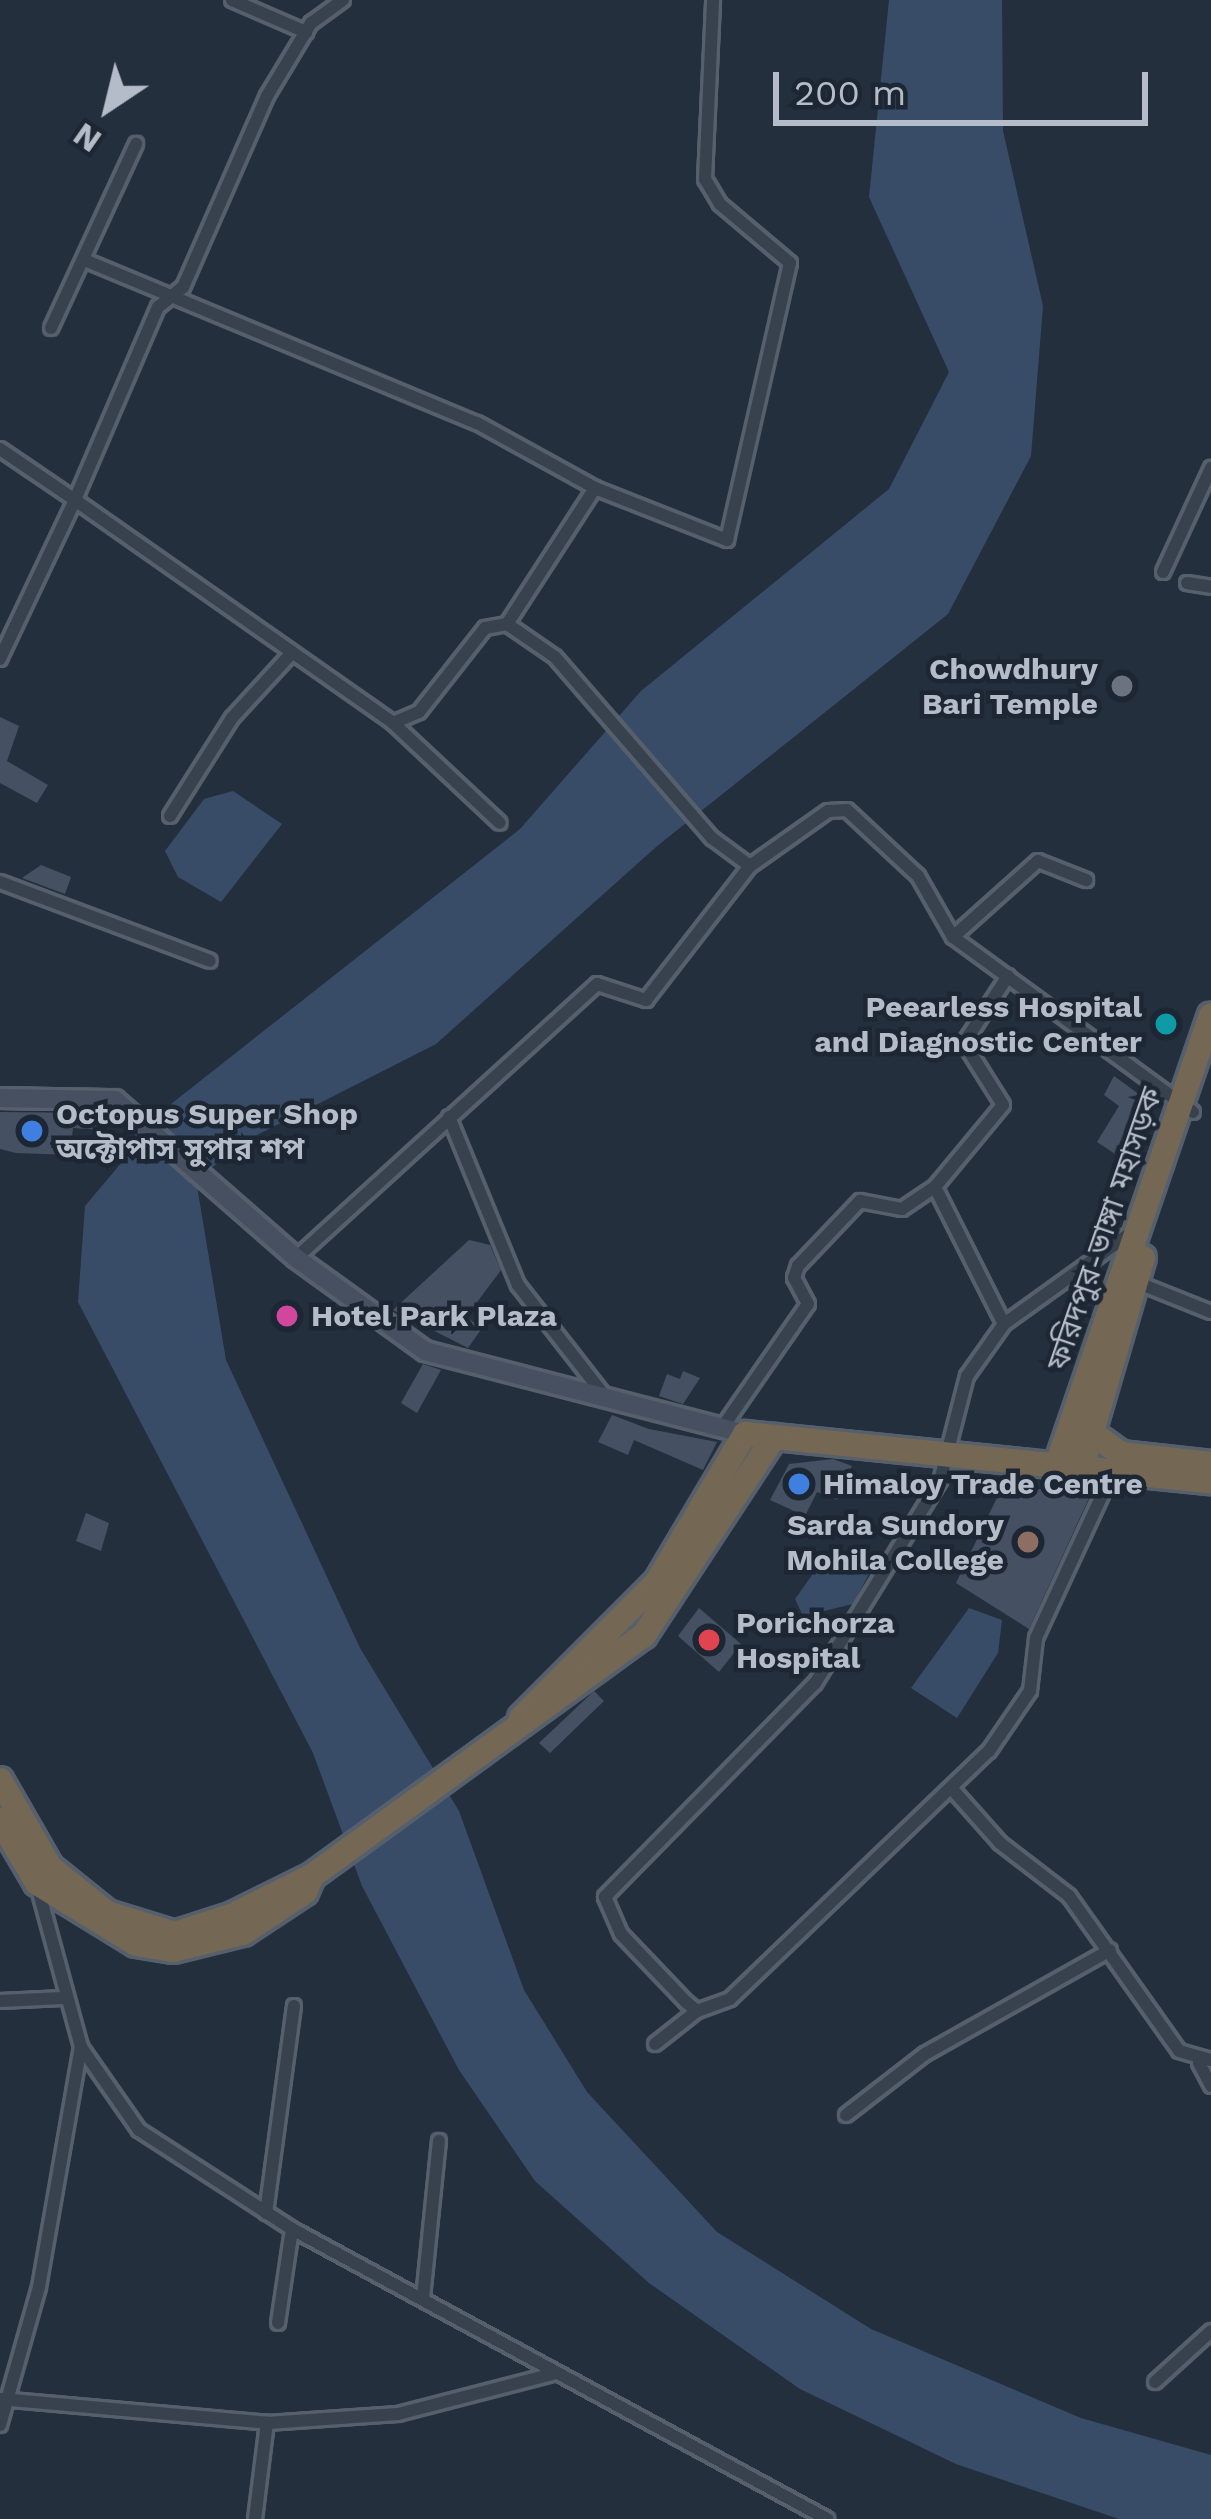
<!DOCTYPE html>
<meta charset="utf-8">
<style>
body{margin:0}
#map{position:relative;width:1211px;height:2519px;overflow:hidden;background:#242f3e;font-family:"Work Sans","Noto Sans Bengali",sans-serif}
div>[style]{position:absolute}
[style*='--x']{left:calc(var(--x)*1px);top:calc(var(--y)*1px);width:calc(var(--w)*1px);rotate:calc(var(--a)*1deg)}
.water>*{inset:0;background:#394c67}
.building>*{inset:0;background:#455162}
.roads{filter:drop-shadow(3px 0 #565f6c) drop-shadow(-3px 0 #565f6c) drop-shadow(0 3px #565f6c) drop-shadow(0 -3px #565f6c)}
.street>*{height:12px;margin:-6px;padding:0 6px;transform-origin:6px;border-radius:6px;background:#38414e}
.secondary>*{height:18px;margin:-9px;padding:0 9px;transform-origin:9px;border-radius:9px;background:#465061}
.highway>*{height:24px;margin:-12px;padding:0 12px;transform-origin:12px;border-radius:12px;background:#746855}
.dots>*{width:33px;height:33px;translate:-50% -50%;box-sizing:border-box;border:6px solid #1d2633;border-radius:50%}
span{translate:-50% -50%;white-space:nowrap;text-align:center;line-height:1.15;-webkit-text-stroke:9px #1d2633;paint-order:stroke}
.poi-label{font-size:30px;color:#b4bcc9;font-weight:700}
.right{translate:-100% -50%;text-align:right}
.left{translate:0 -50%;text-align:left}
.street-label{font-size:30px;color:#b4bcc9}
.north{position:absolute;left:48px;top:48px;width:120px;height:120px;-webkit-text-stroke:9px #1d2633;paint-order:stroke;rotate:215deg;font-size:33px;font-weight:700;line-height:48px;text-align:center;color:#b4bcc9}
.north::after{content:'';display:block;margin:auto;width:42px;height:54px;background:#b4bcc9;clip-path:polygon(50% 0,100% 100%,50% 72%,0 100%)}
.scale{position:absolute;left:773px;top:72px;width:375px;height:54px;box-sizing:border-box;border:6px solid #b4bcc9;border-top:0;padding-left:15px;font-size:36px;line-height:42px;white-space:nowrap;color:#b4bcc9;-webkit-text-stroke:9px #1d2633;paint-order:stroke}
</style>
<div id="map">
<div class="water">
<div style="clip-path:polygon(889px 0,1002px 0,1003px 131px,1043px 306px,1031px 456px,948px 614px,656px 847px,436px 1044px,247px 1140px,196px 1180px,226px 1360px,360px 1648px,459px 1811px,524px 1990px,587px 2092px,717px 2232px,871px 2329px,1081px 2418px,1211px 2455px,1211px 2519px,1119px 2519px,956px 2464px,800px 2389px,649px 2283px,535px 2181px,459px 2070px,362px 1886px,313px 1753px,78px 1302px,85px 1206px,171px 1104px,520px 829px,641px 691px,889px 489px,949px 372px,869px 197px)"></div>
<div style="clip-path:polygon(233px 791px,282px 824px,221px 902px,178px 877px,165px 851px,204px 799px)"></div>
<div style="clip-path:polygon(849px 1553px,870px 1572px,853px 1604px,803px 1616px,795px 1599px,817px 1568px)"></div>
<div style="clip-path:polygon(969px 1608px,1002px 1620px,998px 1653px,957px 1718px,911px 1688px)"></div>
</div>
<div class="building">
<div style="clip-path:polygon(0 717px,19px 726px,7px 761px,48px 785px,37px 803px,0 783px)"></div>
<div style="clip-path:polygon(41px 865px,71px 877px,65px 894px,22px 878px)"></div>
<div style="clip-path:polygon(1114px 1076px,1155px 1106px,1124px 1160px,1097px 1142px,1119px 1106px,1104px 1095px)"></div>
<div style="clip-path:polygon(0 1112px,100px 1113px,102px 1130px,73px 1128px,70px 1155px,16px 1153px,0 1149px)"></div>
<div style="clip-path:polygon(469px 1240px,490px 1245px,501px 1270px,466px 1317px,482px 1328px,468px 1348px,393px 1310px)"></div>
<div style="clip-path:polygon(423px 1364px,441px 1370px,417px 1413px,401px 1403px)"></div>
<div style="clip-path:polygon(683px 1371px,700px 1378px,683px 1404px,659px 1396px,667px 1374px,680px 1379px)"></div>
<div style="clip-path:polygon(612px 1415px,649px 1429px,717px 1442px,703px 1470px,634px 1440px,628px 1455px,598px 1442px)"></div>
<div style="clip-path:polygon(833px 1459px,852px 1466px,837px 1500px,817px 1492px,805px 1516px,770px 1500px,789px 1464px)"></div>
<div style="clip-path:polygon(1004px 1483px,1089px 1498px,1029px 1629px,956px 1583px)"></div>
<div style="clip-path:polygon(86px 1513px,109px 1523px,101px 1551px,76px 1541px)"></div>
<div style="clip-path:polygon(699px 1608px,741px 1644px,719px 1672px,678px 1636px)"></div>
<div style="clip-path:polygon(594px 1691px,604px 1701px,550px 1753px,539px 1743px)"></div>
</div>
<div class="roads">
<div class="street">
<div style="--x:232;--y:0;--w:81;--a:23.4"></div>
<div style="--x:343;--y:0;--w:39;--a:144"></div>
<div style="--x:311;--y:23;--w:85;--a:121.1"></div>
<div style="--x:267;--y:96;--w:209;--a:113.7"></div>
<div style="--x:183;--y:287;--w:32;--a:141"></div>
<div style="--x:158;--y:307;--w:210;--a:113.3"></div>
<div style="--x:75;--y:500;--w:388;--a:35"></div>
<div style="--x:393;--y:723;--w:28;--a:-23"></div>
<div style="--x:419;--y:712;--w:107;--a:-51.8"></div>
<div style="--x:485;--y:628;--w:22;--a:-10"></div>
<div style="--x:507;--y:624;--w:162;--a:-57.1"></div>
<div style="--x:87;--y:261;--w:422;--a:22.6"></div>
<div style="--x:477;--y:423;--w:135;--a:28.8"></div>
<div style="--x:595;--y:488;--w:142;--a:21.5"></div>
<div style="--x:727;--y:540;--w:284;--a:-77.2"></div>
<div style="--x:790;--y:263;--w:92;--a:-139.9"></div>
<div style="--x:720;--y:204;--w:29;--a:-121"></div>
<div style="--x:705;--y:179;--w:179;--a:-87.4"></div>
<div style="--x:51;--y:328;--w:203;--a:-65.2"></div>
<div style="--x:0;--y:449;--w:91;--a:34.2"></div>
<div style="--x:75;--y:500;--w:176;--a:115.3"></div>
<div style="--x:1163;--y:572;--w:115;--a:-65.2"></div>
<div style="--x:1187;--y:583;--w:24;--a:9"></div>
<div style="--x:507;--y:624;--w:58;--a:34.5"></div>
<div style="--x:555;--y:657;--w:240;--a:49.1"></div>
<div style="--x:712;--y:838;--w:47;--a:36.4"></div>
<div style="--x:750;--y:866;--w:95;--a:-35.2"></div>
<div style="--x:828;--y:811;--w:19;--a:-3"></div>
<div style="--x:847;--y:810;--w:97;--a:42.9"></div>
<div style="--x:918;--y:876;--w:70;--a:60.2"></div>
<div style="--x:953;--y:937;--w:297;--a:36.1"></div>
<div style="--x:393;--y:723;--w:146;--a:43.1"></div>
<div style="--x:170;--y:816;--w:116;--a:-57.7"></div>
<div style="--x:232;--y:718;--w:83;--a:-47.4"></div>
<div style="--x:0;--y:882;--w:224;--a:20.6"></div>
<div style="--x:953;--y:937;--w:114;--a:-41.8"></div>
<div style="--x:1038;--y:861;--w:52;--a:21.6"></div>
<div style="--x:1008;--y:976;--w:80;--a:123.3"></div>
<div style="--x:964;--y:1043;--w:73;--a:57.8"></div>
<div style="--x:1003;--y:1105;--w:107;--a:129.7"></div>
<div style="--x:935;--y:1187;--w:153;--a:63.3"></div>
<div style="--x:1004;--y:1324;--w:64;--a:125.4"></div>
<div style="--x:967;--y:1376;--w:108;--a:104.4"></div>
<div style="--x:940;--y:1481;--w:238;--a:121.7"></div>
<div style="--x:815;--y:1683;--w:300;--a:134.5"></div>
<div style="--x:605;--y:1897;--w:40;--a:66.6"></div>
<div style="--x:621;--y:1934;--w:94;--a:46.3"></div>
<div style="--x:686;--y:2002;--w:14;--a:39"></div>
<div style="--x:697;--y:2011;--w:35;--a:-20"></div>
<div style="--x:730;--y:1999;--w:359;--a:-43.8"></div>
<div style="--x:989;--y:1751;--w:73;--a:-55.7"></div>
<div style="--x:1030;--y:1691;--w:53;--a:-83.5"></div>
<div style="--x:1036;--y:1638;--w:184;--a:-65.2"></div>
<div style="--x:449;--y:1117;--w:182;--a:67.7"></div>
<div style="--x:518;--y:1285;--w:145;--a:52"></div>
<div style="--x:296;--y:1258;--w:407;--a:-42.3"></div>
<div style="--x:597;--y:984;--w:52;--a:18.1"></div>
<div style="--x:646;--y:1000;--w:170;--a:-52.2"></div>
<div style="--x:1136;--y:1282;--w:81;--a:21.8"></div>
<div style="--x:1004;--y:1324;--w:161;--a:-35.7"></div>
<div style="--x:722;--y:1428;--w:151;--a:-55.3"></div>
<div style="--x:808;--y:1304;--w:30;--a:-118"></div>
<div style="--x:794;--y:1278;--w:13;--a:-72"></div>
<div style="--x:798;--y:1266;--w:90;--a:-46.4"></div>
<div style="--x:860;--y:1201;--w:43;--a:10.8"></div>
<div style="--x:902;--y:1209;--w:40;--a:-34"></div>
<div style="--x:953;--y:1790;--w:71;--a:48.4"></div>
<div style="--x:1000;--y:1843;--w:87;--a:37.5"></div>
<div style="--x:1069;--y:1896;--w:190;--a:54.6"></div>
<div style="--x:1179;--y:2051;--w:33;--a:16"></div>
<div style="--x:37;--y:1885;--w:168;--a:74.8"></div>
<div style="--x:81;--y:2047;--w:101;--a:55.1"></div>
<div style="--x:139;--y:2130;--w:182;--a:32.9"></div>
<div style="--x:292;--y:2229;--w:609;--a:28.46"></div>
<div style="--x:0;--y:2001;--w:63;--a:-2.7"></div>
<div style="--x:655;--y:2044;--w:53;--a:-38.2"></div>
<div style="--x:1199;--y:2063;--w:26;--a:62"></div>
<div style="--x:846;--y:2115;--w:100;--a:-37.7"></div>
<div style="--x:925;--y:2054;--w:212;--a:-29.3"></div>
<div style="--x:266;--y:2213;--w:209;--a:-82.3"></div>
<div style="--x:423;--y:2298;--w:158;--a:-84.2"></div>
<div style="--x:278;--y:2323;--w:95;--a:-81.5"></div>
<div style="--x:1155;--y:2382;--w:76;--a:-42.3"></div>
<div style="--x:0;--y:2399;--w:268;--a:5.1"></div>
<div style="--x:267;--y:2423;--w:131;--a:-3.9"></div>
<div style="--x:398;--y:2414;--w:160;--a:-14.5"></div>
<div style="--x:0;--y:2425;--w:143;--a:-74.2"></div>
<div style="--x:39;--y:2287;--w:244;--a:-80.1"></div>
<div style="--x:255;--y:2519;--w:97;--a:-82.9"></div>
</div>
<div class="secondary">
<div style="--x:0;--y:1098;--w:115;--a:1"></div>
<div style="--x:115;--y:1100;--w:240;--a:41.1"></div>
<div style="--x:296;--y:1258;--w:159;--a:35.8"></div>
<div style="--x:425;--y:1351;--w:331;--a:14.5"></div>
</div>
<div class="highway">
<div style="--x:1082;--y:1426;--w:48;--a:35.7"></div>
<div style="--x:1121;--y:1454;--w:91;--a:6.3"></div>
<div style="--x:1058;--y:1462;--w:472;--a:-71.1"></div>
<div style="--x:1082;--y:1466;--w:217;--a:-73.7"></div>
<div style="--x:521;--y:1718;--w:192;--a:-45"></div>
<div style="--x:657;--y:1582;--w:172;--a:-59.3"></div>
<div style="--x:745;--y:1434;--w:468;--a:5.8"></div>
<div style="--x:0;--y:1780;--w:100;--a:60.1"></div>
<div style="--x:50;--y:1867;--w:73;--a:38.9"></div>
<div style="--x:107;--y:1913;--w:71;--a:17.2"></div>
<div style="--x:175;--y:1934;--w:61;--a:-18.1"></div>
<div style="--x:233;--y:1915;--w:88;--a:-26.3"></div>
<div style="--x:312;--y:1876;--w:410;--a:-36"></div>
<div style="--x:644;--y:1635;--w:237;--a:-56.7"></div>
<div style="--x:0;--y:1820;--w:73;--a:59.6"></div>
<div style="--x:37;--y:1883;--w:116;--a:31.6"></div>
<div style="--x:136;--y:1944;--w:37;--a:9"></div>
<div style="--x:173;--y:1950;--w:72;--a:-13.7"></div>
<div style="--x:243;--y:1933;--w:74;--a:-33.5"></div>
<div style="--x:305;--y:1892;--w:17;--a:-66"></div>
</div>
</div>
<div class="dots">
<div style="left:1122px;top:686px;background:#6b7280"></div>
<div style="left:1166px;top:1024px;background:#0f9aa8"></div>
<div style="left:32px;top:1131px;background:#3f7fe0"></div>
<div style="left:287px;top:1316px;background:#d1479c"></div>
<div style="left:799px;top:1484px;background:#3f7fe0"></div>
<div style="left:1028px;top:1542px;background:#8d6e63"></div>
<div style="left:709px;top:1640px;background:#e0444e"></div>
</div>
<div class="poi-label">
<span class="right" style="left:1098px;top:686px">Chowdhury<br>Bari Temple</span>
<span class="right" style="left:1142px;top:1024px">Peearless Hospital<br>and Diagnostic Center</span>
<span class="left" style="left:56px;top:1131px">Octopus Super Shop<br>অক্টোপাস সুপার শপ</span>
<span class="left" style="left:311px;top:1316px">Hotel Park Plaza</span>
<span class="left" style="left:823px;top:1484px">Himaloy Trade Centre</span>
<span class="right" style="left:1004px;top:1542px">Sarda Sundory<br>Mohila College</span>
<span class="left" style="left:736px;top:1640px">Porichorza<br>Hospital</span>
</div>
<div class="street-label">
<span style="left:1105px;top:1229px;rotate:-71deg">ফরিদপুর-ভাঙ্গা মহাসড়ক</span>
</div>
<div class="north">N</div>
<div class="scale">200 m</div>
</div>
